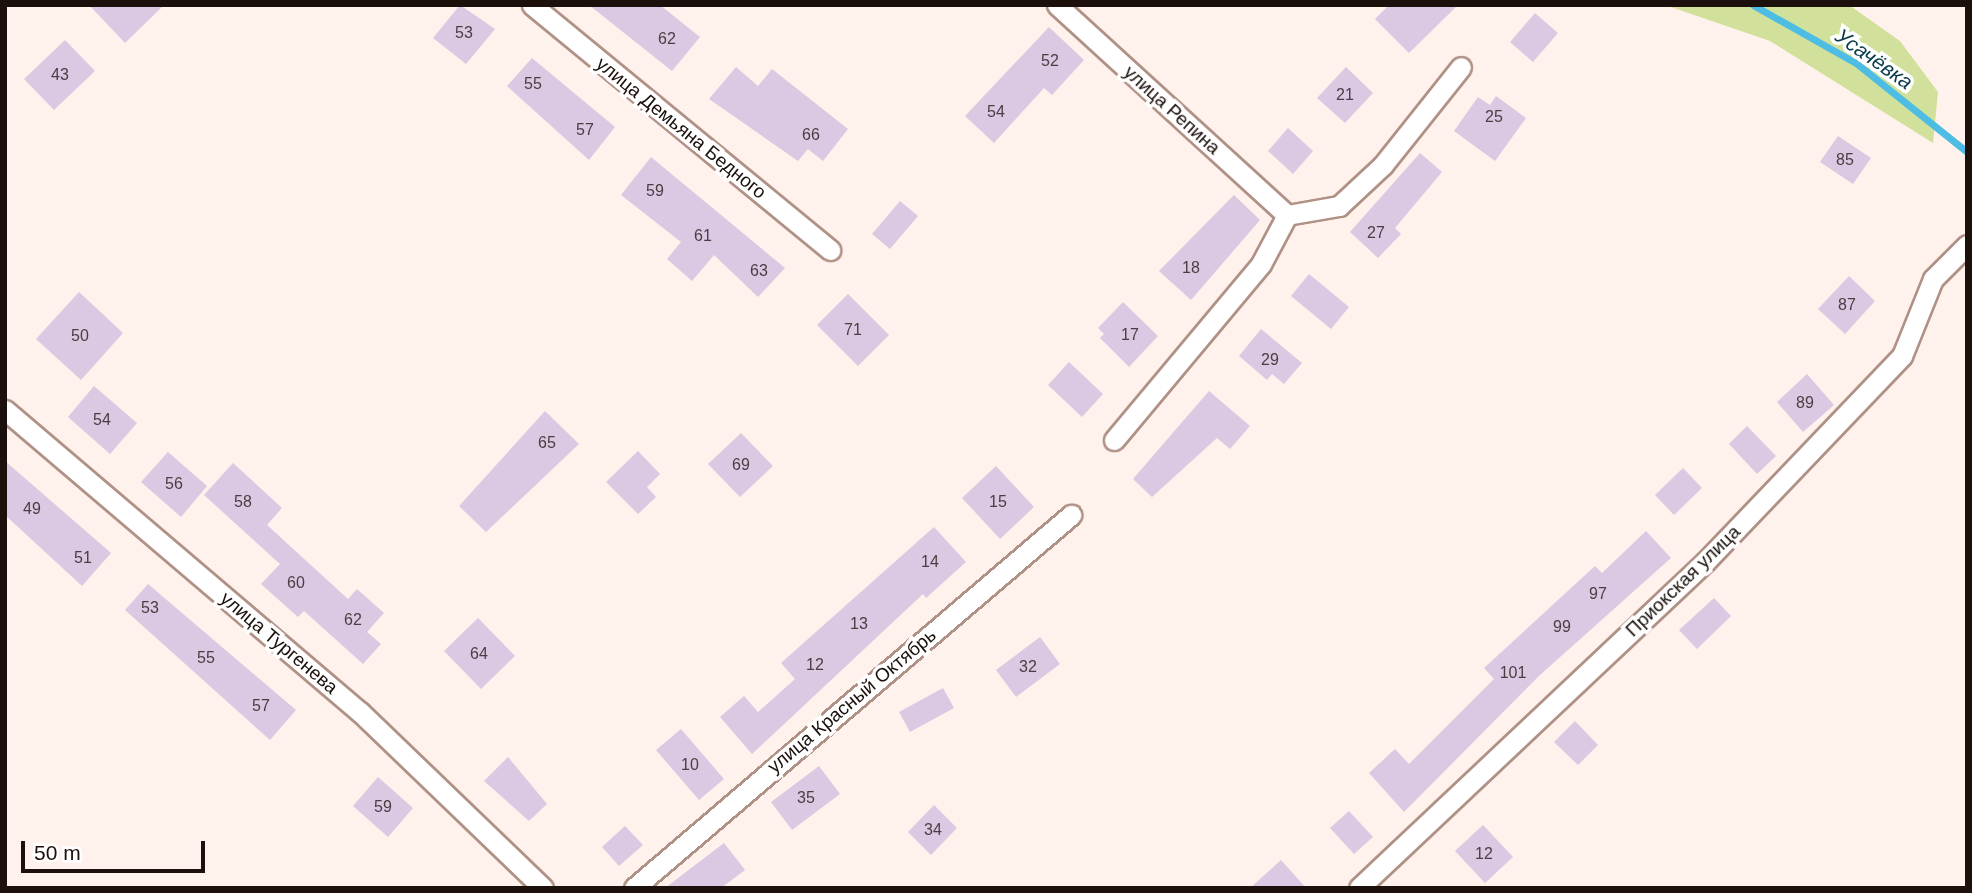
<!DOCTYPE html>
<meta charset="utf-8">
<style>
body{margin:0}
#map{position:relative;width:1972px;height:893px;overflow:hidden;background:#fff1ec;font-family:Helvetica,sans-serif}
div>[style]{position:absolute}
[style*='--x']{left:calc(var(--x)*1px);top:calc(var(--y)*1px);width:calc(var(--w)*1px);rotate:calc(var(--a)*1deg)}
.green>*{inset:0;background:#d1e19b}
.stream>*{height:7px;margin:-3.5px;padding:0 3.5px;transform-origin:3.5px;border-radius:3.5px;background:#4ebde4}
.building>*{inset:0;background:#dbc8e2}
.roads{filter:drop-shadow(2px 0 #b09186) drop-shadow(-2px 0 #b09186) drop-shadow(0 2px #b09186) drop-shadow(0 -2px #b09186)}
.minor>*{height:19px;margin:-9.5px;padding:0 9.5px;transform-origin:9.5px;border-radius:9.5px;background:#fff}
span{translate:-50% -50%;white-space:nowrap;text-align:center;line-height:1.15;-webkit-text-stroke:7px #fff;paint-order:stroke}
.number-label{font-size:16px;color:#4b3e42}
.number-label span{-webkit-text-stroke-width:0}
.street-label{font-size:19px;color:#1b100c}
.water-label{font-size:21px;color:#0a3c4d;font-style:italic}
.frame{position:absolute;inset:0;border:7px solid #1b100c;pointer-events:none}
.scale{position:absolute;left:21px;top:841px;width:184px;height:32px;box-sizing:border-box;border:4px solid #1b100c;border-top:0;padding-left:9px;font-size:21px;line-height:24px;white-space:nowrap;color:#1b100c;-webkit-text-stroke:5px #fff;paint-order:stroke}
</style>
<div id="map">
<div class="green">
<div style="clip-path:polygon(1665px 5px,1849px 5px,1900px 41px,1938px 92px,1933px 143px,1770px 41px)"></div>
</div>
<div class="stream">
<div style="--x:1753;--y:5;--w:118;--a:29.4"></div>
<div style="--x:1856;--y:63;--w:142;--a:38.7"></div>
</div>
<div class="building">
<div style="clip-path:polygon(89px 5px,164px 5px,125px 43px)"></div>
<div style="clip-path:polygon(460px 5px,495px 29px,466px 64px,433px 38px)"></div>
<div style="clip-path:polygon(589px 5px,660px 5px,700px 37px,672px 71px)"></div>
<div style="clip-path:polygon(1389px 5px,1458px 5px,1409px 53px,1375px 19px)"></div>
<div style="clip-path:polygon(1535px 13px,1558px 33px,1533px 62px,1510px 42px)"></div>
<div style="clip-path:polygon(1049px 27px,1084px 60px,1052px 95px,1044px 88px,994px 143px,965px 116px)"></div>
<div style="clip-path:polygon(65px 40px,95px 71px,54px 110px,24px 79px)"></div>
<div style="clip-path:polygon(532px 58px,615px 127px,589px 160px,507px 86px)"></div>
<div style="clip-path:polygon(736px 67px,758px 86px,772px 69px,848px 129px,823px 161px,808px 149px,798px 161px,709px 99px)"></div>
<div style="clip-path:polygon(1346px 67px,1373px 93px,1345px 123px,1317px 98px)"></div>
<div style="clip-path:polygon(1496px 96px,1526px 118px,1495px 161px,1454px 131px,1478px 97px,1490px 105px)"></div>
<div style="clip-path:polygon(1288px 128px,1313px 151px,1293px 174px,1268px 151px)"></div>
<div style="clip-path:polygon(1838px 136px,1871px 158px,1853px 184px,1820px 162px)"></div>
<div style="clip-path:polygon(1420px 153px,1442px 172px,1395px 228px,1401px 234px,1378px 258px,1350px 232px)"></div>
<div style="clip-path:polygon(651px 157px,785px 268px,758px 297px,714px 255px,692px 281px,667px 259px,681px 242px,621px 195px)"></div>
<div style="clip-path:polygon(1234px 195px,1260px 220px,1191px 300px,1159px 271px)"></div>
<div style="clip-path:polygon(900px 201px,918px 216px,890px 249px,872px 234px)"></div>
<div style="clip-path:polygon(1309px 274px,1349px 307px,1331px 329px,1291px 296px)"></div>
<div style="clip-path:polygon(1849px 276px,1875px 301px,1845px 334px,1818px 309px)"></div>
<div style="clip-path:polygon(79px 292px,123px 333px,81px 380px,36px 339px)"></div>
<div style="clip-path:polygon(848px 294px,889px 335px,858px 366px,817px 325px)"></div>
<div style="clip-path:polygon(1123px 302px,1158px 336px,1129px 367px,1100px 338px,1104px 334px,1098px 328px)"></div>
<div style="clip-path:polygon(1261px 329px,1302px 363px,1284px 384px,1272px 374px,1267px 380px,1239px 356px)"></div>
<div style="clip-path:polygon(1069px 362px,1103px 394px,1082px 417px,1048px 385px)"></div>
<div style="clip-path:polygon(1807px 374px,1834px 405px,1803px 432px,1777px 402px)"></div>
<div style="clip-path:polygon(94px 386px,137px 423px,110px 454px,68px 417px)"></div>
<div style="clip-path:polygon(1209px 391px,1250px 426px,1230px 449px,1217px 438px,1152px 497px,1133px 479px)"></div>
<div style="clip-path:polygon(545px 411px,579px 444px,486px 532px,459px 506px)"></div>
<div style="clip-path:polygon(1747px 426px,1776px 456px,1757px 474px,1729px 444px)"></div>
<div style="clip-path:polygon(741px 433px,773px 466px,740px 497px,708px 464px)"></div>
<div style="clip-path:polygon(638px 451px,660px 474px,647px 487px,656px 497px,638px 514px,606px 482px)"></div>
<div style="clip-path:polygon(168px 452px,207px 486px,181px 517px,141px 482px)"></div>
<div style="clip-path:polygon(5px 461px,111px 553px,82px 586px,5px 515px)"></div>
<div style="clip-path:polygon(233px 463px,282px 508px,267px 525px,348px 599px,357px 589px,384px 613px,367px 632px,381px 644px,363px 664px,304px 611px,298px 617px,261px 584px,280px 564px,204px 495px)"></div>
<div style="clip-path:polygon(996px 466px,1034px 507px,1000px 539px,962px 498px)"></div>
<div style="clip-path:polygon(1683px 468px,1702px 488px,1674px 515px,1655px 495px)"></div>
<div style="clip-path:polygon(934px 527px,966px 562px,926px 598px,923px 594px,752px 754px,720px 717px,744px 696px,758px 712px,795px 679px,781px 663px)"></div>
<div style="clip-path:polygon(1646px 531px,1671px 558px,1540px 675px,1404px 812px,1369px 773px,1395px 749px,1409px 764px,1494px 679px,1484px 668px,1595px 566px,1602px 573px)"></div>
<div style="clip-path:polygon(148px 584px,296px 710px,270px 740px,125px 610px)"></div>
<div style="clip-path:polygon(1714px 598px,1731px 616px,1697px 649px,1679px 630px)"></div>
<div style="clip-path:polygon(478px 618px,515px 656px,481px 689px,444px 651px)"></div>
<div style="clip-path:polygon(1040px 637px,1060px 664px,1016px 697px,996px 670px)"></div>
<div style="clip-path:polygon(943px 688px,954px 708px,910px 732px,899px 712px)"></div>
<div style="clip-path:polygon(1575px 721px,1598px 745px,1578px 765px,1554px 742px)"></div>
<div style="clip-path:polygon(681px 729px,724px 779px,699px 800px,656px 750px)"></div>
<div style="clip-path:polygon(508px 757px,547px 804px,529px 821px,484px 781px)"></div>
<div style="clip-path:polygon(819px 766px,840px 794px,792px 830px,771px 802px)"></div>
<div style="clip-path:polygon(378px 777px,413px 808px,388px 837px,353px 806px)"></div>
<div style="clip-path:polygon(934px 805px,957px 828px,931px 855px,908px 832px)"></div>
<div style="clip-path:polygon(1349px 811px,1373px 837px,1354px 854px,1330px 828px)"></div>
<div style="clip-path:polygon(1483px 825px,1513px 857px,1485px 883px,1455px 851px)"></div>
<div style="clip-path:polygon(625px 826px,643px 845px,619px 866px,602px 847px)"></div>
<div style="clip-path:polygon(724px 843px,745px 870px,721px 888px,665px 888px)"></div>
<div style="clip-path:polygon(1281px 860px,1306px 888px,1250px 888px)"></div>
</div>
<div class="roads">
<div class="minor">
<div style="--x:532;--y:5;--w:386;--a:39.4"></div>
<div style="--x:1057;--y:5;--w:311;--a:42.4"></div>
<div style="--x:5;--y:410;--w:466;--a:40.4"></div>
<div style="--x:360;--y:712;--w:254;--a:43.9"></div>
<div style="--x:1114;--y:440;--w:229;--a:-50.1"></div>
<div style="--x:1261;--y:264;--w:55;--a:-62"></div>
<div style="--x:1287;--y:215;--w:53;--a:-9.8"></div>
<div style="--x:1339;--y:206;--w:60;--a:-43"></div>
<div style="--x:1383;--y:165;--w:125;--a:-51.5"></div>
<div style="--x:634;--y:888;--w:575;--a:-40.48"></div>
<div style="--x:1359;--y:888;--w:475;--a:-43.3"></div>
<div style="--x:1705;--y:562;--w:285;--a:-46.3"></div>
<div style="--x:1902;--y:356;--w:83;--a:-68.1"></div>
<div style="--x:1933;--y:279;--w:48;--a:-45"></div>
</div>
</div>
<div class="number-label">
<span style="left:464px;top:33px">53</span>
<span style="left:667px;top:39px">62</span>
<span style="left:1050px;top:61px">52</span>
<span style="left:60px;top:75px">43</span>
<span style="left:533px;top:84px">55</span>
<span style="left:1345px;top:95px">21</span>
<span style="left:996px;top:112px">54</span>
<span style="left:1494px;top:117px">25</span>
<span style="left:585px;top:130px">57</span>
<span style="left:811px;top:135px">66</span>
<span style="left:1845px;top:160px">85</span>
<span style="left:655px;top:191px">59</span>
<span style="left:1376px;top:233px">27</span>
<span style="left:703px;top:236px">61</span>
<span style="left:1191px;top:268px">18</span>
<span style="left:759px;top:271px">63</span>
<span style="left:1847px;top:305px">87</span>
<span style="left:853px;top:330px">71</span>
<span style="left:1130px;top:335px">17</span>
<span style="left:80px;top:336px">50</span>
<span style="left:1270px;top:360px">29</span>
<span style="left:1805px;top:403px">89</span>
<span style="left:102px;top:420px">54</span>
<span style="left:547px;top:443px">65</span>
<span style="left:741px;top:465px">69</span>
<span style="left:174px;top:484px">56</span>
<span style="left:243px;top:502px">58</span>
<span style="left:998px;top:502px">15</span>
<span style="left:32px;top:509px">49</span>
<span style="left:83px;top:558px">51</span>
<span style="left:930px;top:562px">14</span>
<span style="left:296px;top:583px">60</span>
<span style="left:1598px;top:594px">97</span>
<span style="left:150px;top:608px">53</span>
<span style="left:353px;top:620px">62</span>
<span style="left:859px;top:624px">13</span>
<span style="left:1562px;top:627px">99</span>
<span style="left:479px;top:654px">64</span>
<span style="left:206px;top:658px">55</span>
<span style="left:815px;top:665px">12</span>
<span style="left:1028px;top:667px">32</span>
<span style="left:1513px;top:673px">101</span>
<span style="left:261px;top:706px">57</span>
<span style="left:690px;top:765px">10</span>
<span style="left:806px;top:798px">35</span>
<span style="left:383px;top:807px">59</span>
<span style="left:933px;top:830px">34</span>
<span style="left:1484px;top:854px">12</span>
</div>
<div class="street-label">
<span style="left:1172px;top:110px;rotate:42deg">улица Репина</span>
<span style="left:681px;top:128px;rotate:39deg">улица Демьяна Бедного</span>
<span style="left:1683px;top:581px;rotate:-44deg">Приокская улица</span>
<span style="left:279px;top:643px;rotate:40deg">улица Тургенева</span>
<span style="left:852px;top:701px;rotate:-40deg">улица Красный Октябрь</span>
</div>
<div class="water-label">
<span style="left:1874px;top:59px;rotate:35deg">Усачёвка</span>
</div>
<div class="frame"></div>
<div class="scale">50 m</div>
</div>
